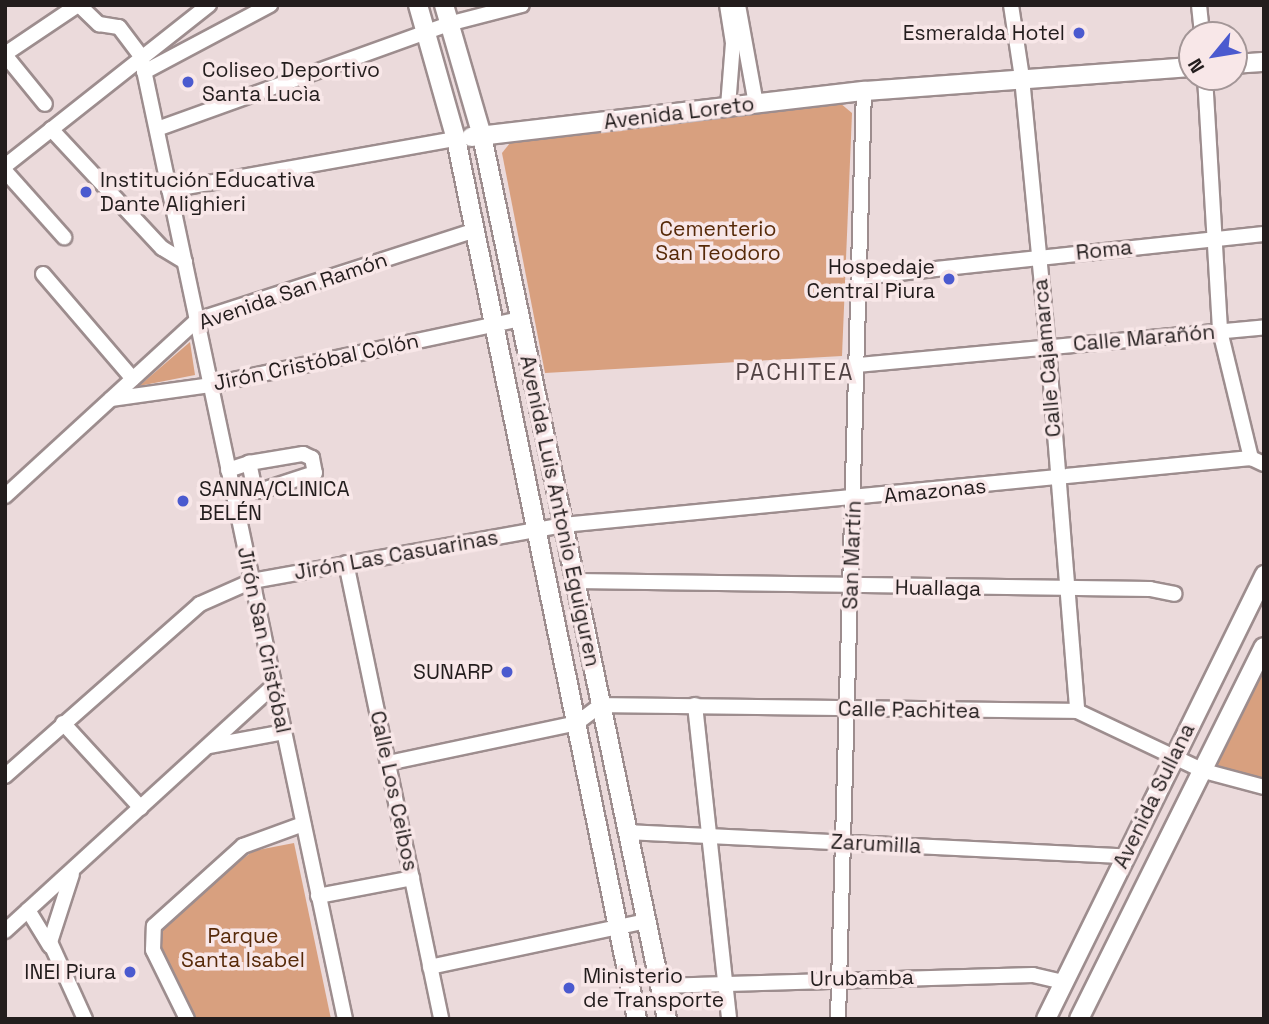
<!DOCTYPE html>
<meta charset="utf-8">
<style>
body{margin:0}
#map{position:relative;width:1269px;height:1024px;overflow:hidden;background:#ebdadb;font-family:"Space Grotesk",sans-serif}
div>[style]{position:absolute}
[style*='--x']{left:calc(var(--x)*1px);top:calc(var(--y)*1px);width:calc(var(--w)*1px);rotate:calc(var(--a)*1deg)}
.green>*{inset:0;background:#d8a07f}
.roads{filter:drop-shadow(2px 0 #9d8d8e) drop-shadow(-2px 0 #9d8d8e) drop-shadow(0 2px #9d8d8e) drop-shadow(0 -2px #9d8d8e)}
.minor>*{height:14px;margin:-7px;padding:0 7px;transform-origin:7px;border-radius:7px;background:#fff}
.major>*{height:18px;margin:-9px;padding:0 9px;transform-origin:9px;border-radius:9px;background:#fff}
.dots>*{width:19px;height:19px;translate:-50% -50%;box-sizing:border-box;border:4px solid #f8e7e8;border-radius:50%}
span{translate:-50% -50%;white-space:nowrap;text-align:center;line-height:1.15;-webkit-text-stroke:7px #f8e7e8;paint-order:stroke}
.poi-label{font-size:21px;color:#231d1d}
.right{translate:-100% -50%;text-align:right}
.left{translate:0 -50%;text-align:left}
.street-label{font-size:21px;color:#231d1d}
.park-label{font-size:21px;color:#572a09}
.neighbourhood-label{font-size:23px;color:#504243;letter-spacing:2px}
.frame{position:absolute;inset:0;border:7px solid #231d1d;pointer-events:none}
.north{position:absolute;left:1178px;top:21px;width:70px;height:70px;box-sizing:border-box;background:#f8e7e8;border:2px solid #a39697;border-radius:50%;rotate:240deg;font-size:19px;font-weight:700;line-height:28px;text-align:center;color:#231d1d}
.north::after{content:'';display:block;margin:auto;width:24px;height:32px;background:#4b5acf;clip-path:polygon(50% 0,100% 100%,50% 72%,0 100%)}
</style>
<div id="map">
<div class="green">
<div style="clip-path:polygon(840px 103px,852px 113px,842px 356px,545px 373px,502px 153px,510px 143px)"></div>
<div style="clip-path:polygon(190px 342px,195px 375px,139px 386px)"></div>
<div style="clip-path:polygon(1264px 647px,1264px 787px,1204px 771px)"></div>
<div style="clip-path:polygon(294px 843px,331px 1019px,194px 1019px,159px 952px,161px 923px,253px 851px)"></div>
</div>
<div class="roads">
<div class="minor">
<div style="--x:79;--y:5;--w:28;--a:44"></div>
<div style="--x:99;--y:24;--w:20;--a:9"></div>
<div style="--x:119;--y:27;--w:36;--a:53"></div>
<div style="--x:141;--y:56;--w:984;--a:78.04"></div>
<div style="--x:727;--y:5;--w:38;--a:81"></div>
<div style="--x:733;--y:43;--w:63;--a:94.5"></div>
<div style="--x:738;--y:5;--w:101;--a:79.7"></div>
<div style="--x:1011;--y:5;--w:74;--a:81.4"></div>
<div style="--x:1022;--y:78;--w:270;--a:84.5"></div>
<div style="--x:1048;--y:347;--w:365;--a:85.4"></div>
<div style="--x:1199;--y:5;--w:30;--a:84"></div>
<div style="--x:5;--y:54;--w:88;--a:-33.9"></div>
<div style="--x:5;--y:55;--w:63;--a:50.8"></div>
<div style="--x:144;--y:72;--w:143;--a:-28"></div>
<div style="--x:1205;--y:77;--w:254;--a:86.6"></div>
<div style="--x:1220;--y:331;--w:131;--a:76.3"></div>
<div style="--x:51;--y:129;--w:163;--a:47"></div>
<div style="--x:162;--y:248;--w:27;--a:31"></div>
<div style="--x:157;--y:129;--w:313;--a:-19.8"></div>
<div style="--x:452;--y:23;--w:72;--a:-14.4"></div>
<div style="--x:5;--y:166;--w:260;--a:-38.3"></div>
<div style="--x:5;--y:171;--w:89;--a:48.2"></div>
<div style="--x:169;--y:190;--w:291;--a:-10.1"></div>
<div style="--x:43;--y:274;--w:138;--a:49.4"></div>
<div style="--x:861;--y:277;--w:405;--a:-6.1"></div>
<div style="--x:858;--y:365;--w:408;--a:-5.3"></div>
<div style="--x:111;--y:399;--w:100;--a:-8"></div>
<div style="--x:210;--y:385;--w:317;--a:-12"></div>
<div style="--x:228;--y:470;--w:22;--a:-18"></div>
<div style="--x:249;--y:463;--w:55;--a:-9.5"></div>
<div style="--x:303;--y:454;--w:10;--a:24"></div>
<div style="--x:312;--y:458;--w:15;--a:79"></div>
<div style="--x:315;--y:473;--w:58;--a:161.9"></div>
<div style="--x:260;--y:491;--w:8;--a:-140"></div>
<div style="--x:254;--y:486;--w:24;--a:-102"></div>
<div style="--x:5;--y:496;--w:260;--a:-42.5"></div>
<div style="--x:197;--y:320;--w:292;--a:-17.9"></div>
<div style="--x:346;--y:563;--w:466;--a:78.2"></div>
<div style="--x:575;--y:581;--w:575;--a:0.8"></div>
<div style="--x:1150;--y:589;--w:25;--a:11"></div>
<div style="--x:695;--y:705;--w:316;--a:83.8"></div>
<div style="--x:63;--y:723;--w:115;--a:47.5"></div>
<div style="--x:209;--y:746;--w:76;--a:-10.6"></div>
<div style="--x:388;--y:763;--w:193;--a:-11.9"></div>
<div style="--x:577;--y:723;--w:30;--a:-37"></div>
<div style="--x:601;--y:705;--w:476;--a:0.7"></div>
<div style="--x:1077;--y:711;--w:140;--a:25.3"></div>
<div style="--x:1204;--y:771;--w:62;--a:14.9"></div>
<div style="--x:5;--y:776;--w:260;--a:-41.4"></div>
<div style="--x:200;--y:604;--w:57;--a:-23.9"></div>
<div style="--x:252;--y:581;--w:316;--a:-10.2"></div>
<div style="--x:563;--y:525;--w:691;--a:-5.56"></div>
<div style="--x:1251;--y:458;--w:14;--a:25"></div>
<div style="--x:628;--y:832;--w:497;--a:2.8"></div>
<div style="--x:72;--y:874;--w:71;--a:107.9"></div>
<div style="--x:50;--y:942;--w:85;--a:65.6"></div>
<div style="--x:318;--y:896;--w:96;--a:-10.8"></div>
<div style="--x:28;--y:910;--w:42;--a:58.6"></div>
<div style="--x:5;--y:931;--w:365;--a:-42.4"></div>
<div style="--x:430;--y:967;--w:221;--a:-12"></div>
<div style="--x:660;--y:986;--w:373;--a:-1.7"></div>
<div style="--x:1033;--y:975;--w:32;--a:13"></div>
<div style="--x:187;--y:1019;--w:77;--a:-116.2"></div>
<div style="--x:153;--y:950;--w:24;--a:-88"></div>
<div style="--x:154;--y:926;--w:120;--a:-42"></div>
<div style="--x:243;--y:846;--w:64;--a:-20.1"></div>
<div style="--x:838;--y:1019;--w:928;--a:-88.4"></div>
</div>
<div class="major">
<div style="--x:418;--y:5;--w:139;--a:74.2"></div>
<div style="--x:456;--y:139;--w:898;--a:78.38"></div>
<div style="--x:444;--y:5;--w:136;--a:73.8"></div>
<div style="--x:482;--y:136;--w:902;--a:78.17"></div>
<div style="--x:1234;--y:64;--w:30;--a:-4"></div>
<div style="--x:471;--y:137;--w:396;--a:-6.7"></div>
<div style="--x:864;--y:91;--w:329;--a:-4.2"></div>
<div style="--x:1046;--y:1019;--w:495;--a:-63.8"></div>
<div style="--x:1079;--y:1019;--w:415;--a:-63.6"></div>
</div>
</div>
<div class="dots">
<div style="left:1079px;top:33px;background:#4b5acf"></div>
<div style="left:188px;top:82px;background:#4b5acf"></div>
<div style="left:86px;top:192px;background:#4b5acf"></div>
<div style="left:949px;top:279px;background:#4b5acf"></div>
<div style="left:183px;top:501px;background:#4b5acf"></div>
<div style="left:507px;top:672px;background:#4b5acf"></div>
<div style="left:130px;top:972px;background:#4b5acf"></div>
<div style="left:569px;top:988px;background:#4b5acf"></div>
</div>
<div class="poi-label">
<span class="right" style="left:1065px;top:33px">Esmeralda Hotel</span>
<span class="left" style="left:202px;top:82px">Coliseo Deportivo<br>Santa Lucìa</span>
<span class="left" style="left:100px;top:192px">Institución Educativa<br>Dante Alighieri</span>
<span class="right" style="left:935px;top:279px">Hospedaje<br>Central Piura</span>
<span class="left" style="left:199px;top:501px">SANNA/CLINICA<br>BELÉN</span>
<span class="right" style="left:493px;top:672px">SUNARP</span>
<span class="right" style="left:116px;top:972px">INEI Piura</span>
<span class="left" style="left:583px;top:988px">Ministerio<br>de Transporte</span>
</div>
<div class="street-label">
<span style="left:679px;top:113px;rotate:-7deg">Avenida Loreto</span>
<span style="left:1104px;top:250px;rotate:-6deg">Roma</span>
<span style="left:293px;top:291px;rotate:-19deg">Avenida San Ramón</span>
<span style="left:1144px;top:338px;rotate:-5deg">Calle Marañón</span>
<span style="left:1047px;top:358px;rotate:-95deg">Calle Cajamarca</span>
<span style="left:316px;top:362px;rotate:-12deg">Jirón Cristóbal Colón</span>
<span style="left:935px;top:491px;rotate:-6deg">Amazonas</span>
<span style="left:560px;top:511px;rotate:78deg">Avenida Luis Antonio Eguiguren</span>
<span style="left:396px;top:555px;rotate:-10deg">Jirón Las Casuarinas</span>
<span style="left:852px;top:555px;rotate:-88deg">San Martín</span>
<span style="left:938px;top:588px;rotate:1deg">Huallaga</span>
<span style="left:264px;top:640px;rotate:78deg">Jirón San Cristóbal</span>
<span style="left:909px;top:710px;rotate:1deg">Calle Pachitea</span>
<span style="left:394px;top:791px;rotate:78deg">Calle Los Ceibos</span>
<span style="left:1154px;top:796px;rotate:-64deg">Avenida Sullana</span>
<span style="left:876px;top:844px;rotate:3deg">Zarumilla</span>
<span style="left:862px;top:978px;rotate:-1deg">Urubamba</span>
</div>
<div class="park-label">
<span style="left:718px;top:241px">Cementerio<br>San Teodoro</span>
<span style="left:243px;top:948px">Parque<br>Santa Isabel</span>
</div>
<div class="neighbourhood-label">
<span style="left:795px;top:372px">PACHITEA</span>
</div>
<div class="frame"></div>
<div class="north">N</div>
</div>
